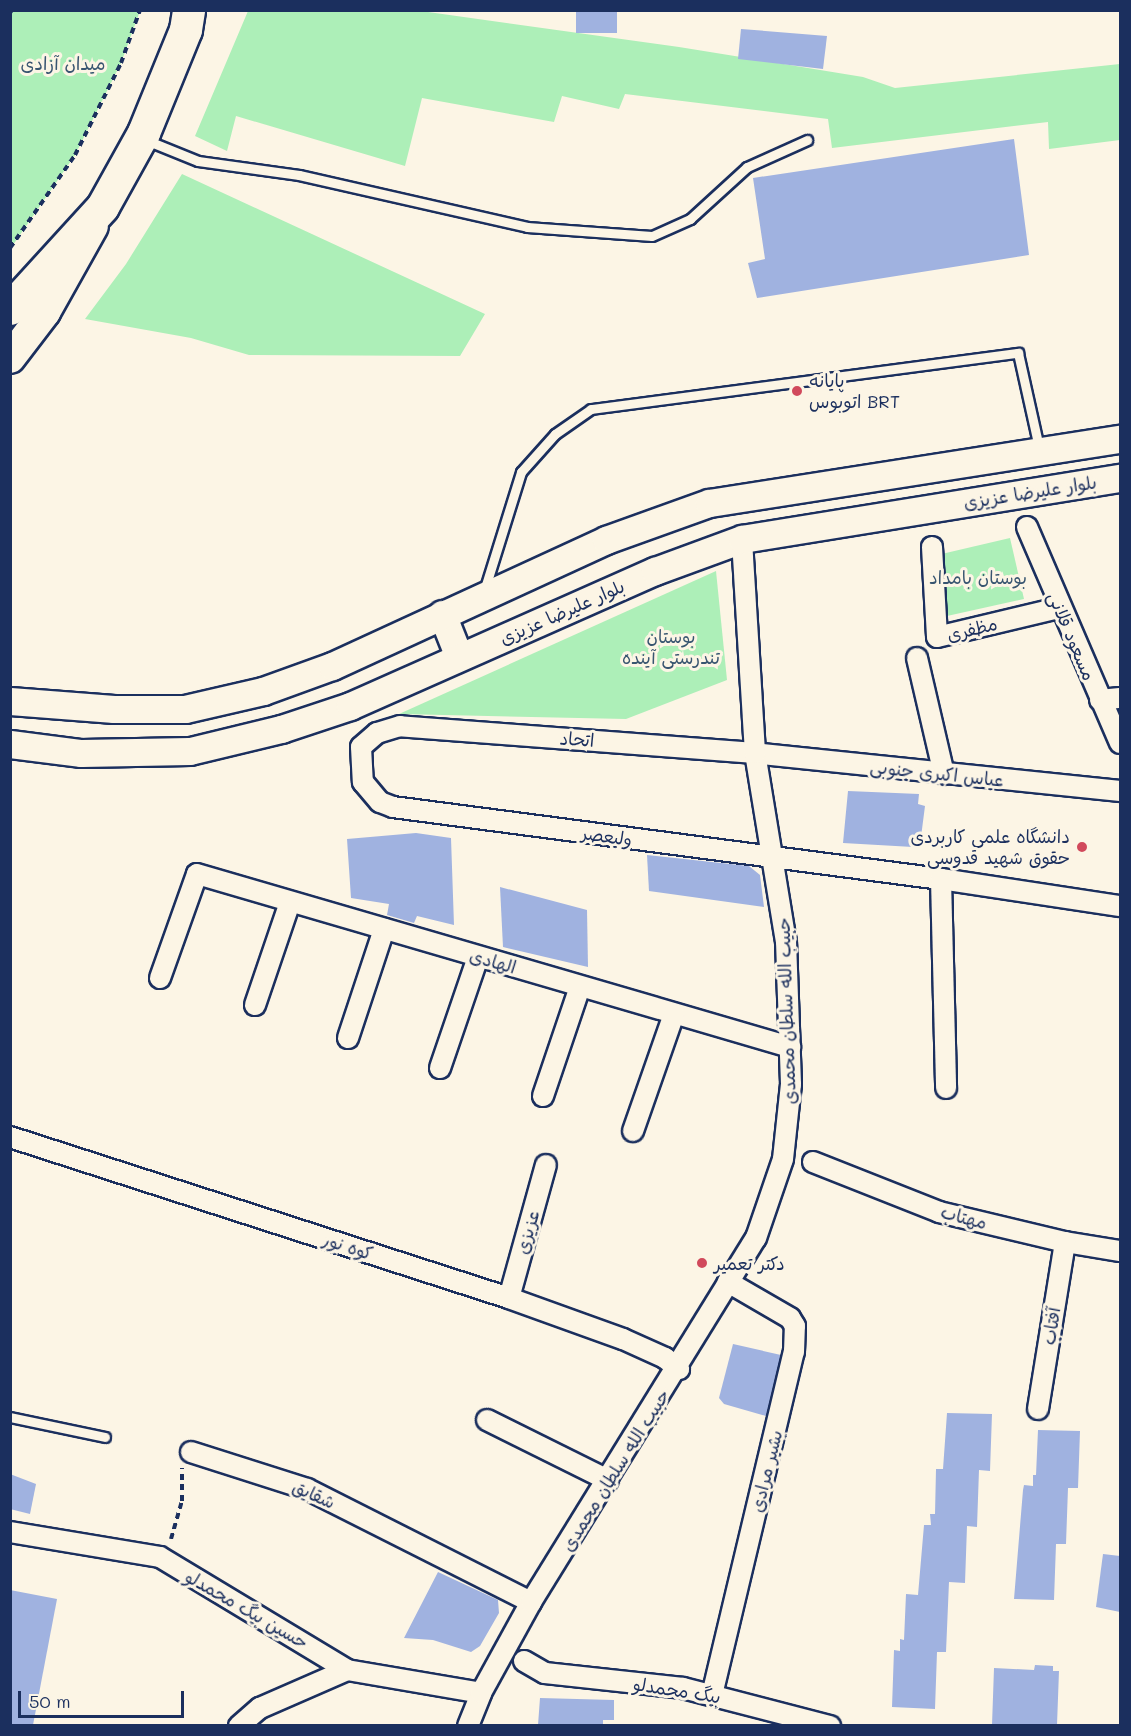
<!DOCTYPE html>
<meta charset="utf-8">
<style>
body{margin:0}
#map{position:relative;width:1131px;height:1736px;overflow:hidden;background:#fcf5e5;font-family:Mali,"Playpen Sans Arabic",sans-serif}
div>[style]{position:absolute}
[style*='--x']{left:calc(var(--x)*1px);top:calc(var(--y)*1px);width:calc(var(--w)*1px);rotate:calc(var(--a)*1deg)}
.green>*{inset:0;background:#adefb8}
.building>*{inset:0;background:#a0b2e0}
.path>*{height:4px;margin-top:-2px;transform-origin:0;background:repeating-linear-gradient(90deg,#1b2f5e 0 6px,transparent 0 10.5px)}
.roads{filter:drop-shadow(2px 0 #1b2f5e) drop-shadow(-2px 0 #1b2f5e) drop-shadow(0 2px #1b2f5e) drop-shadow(0 -2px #1b2f5e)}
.service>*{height:9px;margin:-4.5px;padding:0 4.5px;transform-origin:4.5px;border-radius:4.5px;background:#fcf5e5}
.minor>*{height:20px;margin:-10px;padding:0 10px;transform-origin:10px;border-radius:10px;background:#fcf5e5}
.secondary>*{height:27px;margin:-13.5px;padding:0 13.5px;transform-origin:13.5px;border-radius:13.5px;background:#fcf5e5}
.primary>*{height:30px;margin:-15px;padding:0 15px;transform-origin:15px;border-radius:15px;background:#fcf5e5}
.trunk>*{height:32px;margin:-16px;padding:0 16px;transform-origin:16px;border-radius:16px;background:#fcf5e5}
.dots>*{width:16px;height:16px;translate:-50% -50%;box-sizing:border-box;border:3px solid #fcf5e5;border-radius:50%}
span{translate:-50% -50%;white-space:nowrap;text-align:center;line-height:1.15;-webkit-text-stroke:6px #fcf5e5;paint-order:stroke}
.park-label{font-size:18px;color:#385570}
.poi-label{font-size:18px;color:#1b2f5e}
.left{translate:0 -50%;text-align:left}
.right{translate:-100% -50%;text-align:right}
.street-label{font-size:18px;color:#1b2f5e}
.frame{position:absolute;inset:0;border:12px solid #1b2f5e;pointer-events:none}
.scale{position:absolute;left:18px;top:1691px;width:166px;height:27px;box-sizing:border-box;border:3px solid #1b2f5e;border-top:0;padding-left:8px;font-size:18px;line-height:21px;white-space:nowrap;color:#1b2f5e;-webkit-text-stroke:4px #fcf5e5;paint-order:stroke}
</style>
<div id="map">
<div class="green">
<div style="clip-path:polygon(11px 10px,140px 11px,121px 63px,75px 155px,11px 248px)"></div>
<div style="clip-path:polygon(248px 11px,421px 11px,679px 47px,863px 77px,895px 88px,1120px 64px,1120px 140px,1049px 149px,1048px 122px,832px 148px,828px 119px,625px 94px,619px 109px,562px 96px,554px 122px,422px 98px,405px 166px,236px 116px,227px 151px,195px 136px)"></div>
<div style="clip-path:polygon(182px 174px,485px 314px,460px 356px,249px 355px,191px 338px,85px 319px,126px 264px)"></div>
<div style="clip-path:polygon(1010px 538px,1024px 599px,947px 616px,933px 556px)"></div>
<div style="clip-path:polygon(716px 571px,727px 680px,626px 719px,399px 714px)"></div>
</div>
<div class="building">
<div style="clip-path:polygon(576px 10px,617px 10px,617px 33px,576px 33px)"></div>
<div style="clip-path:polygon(741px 29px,827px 36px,823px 69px,738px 59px)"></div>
<div style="clip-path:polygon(1014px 139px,1029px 255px,757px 298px,748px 263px,765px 259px,753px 178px)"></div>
<div style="clip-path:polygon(848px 791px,919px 794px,918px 804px,925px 806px,921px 837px,913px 837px,913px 847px,843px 843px)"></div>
<div style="clip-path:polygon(416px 833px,451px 838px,454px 925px,417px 916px,414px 923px,387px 915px,389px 904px,351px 898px,347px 839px)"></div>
<div style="clip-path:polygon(647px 855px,749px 866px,760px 875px,764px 907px,649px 891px)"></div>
<div style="clip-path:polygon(500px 887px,587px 910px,588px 967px,503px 947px)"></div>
<div style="clip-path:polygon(733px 1344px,781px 1355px,766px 1416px,724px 1404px,719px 1398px)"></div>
<div style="clip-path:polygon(947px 1413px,992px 1414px,990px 1471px,979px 1470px,977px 1527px,967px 1526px,965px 1583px,949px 1582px,946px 1652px,937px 1652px,935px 1709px,892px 1707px,894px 1650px,900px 1651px,900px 1639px,904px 1640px,906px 1594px,918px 1595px,924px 1525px,931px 1525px,930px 1514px,935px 1514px,936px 1469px,943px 1469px)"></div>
<div style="clip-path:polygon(1038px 1430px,1080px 1431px,1078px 1488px,1068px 1488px,1066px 1544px,1056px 1544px,1054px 1600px,1014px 1599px,1023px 1490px,1024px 1485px,1033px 1486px,1033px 1475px,1036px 1475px)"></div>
<div style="clip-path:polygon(10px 1474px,36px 1484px,30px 1514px,10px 1509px)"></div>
<div style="clip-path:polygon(1103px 1554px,1120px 1556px,1120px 1612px,1096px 1607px)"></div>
<div style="clip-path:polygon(438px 1572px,498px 1600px,499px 1613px,480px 1646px,471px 1652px,433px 1640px,404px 1638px)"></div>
<div style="clip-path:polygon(10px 1590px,57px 1599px,33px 1725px,10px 1725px)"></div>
<div style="clip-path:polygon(1035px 1665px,1053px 1666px,1053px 1671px,1059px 1671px,1057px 1725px,992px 1725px,994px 1668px,1034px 1670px)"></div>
<div style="clip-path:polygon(540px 1698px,614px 1700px,614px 1720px,603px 1720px,603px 1725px,538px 1725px)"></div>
</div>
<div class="path">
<div style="--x:10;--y:13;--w:4;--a:-56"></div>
<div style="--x:10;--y:248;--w:113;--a:-55"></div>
<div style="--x:75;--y:155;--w:103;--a:-63.4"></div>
<div style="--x:121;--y:63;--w:56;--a:-70.3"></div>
<div style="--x:171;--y:1539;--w:40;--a:-74"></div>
<div style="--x:182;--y:1501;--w:33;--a:-90"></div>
</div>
<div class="roads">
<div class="service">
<div style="--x:146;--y:140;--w:56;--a:22"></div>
<div style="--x:198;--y:161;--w:102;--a:7.9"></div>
<div style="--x:299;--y:175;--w:234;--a:12.8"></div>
<div style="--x:527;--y:227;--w:125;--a:4.1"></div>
<div style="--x:652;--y:236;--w:42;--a:-24.1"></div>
<div style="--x:690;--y:219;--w:77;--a:-42.4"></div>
<div style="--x:747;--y:167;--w:66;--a:-24.2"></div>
<div style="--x:484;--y:591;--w:125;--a:-72.7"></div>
<div style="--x:521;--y:472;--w:51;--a:-48.2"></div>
<div style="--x:555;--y:434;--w:44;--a:-34.8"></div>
<div style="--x:591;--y:409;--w:431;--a:-7.5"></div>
<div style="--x:1018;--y:353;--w:97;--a:77.5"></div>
<div style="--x:10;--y:1417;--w:97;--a:11.9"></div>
</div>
<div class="minor">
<div style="--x:1027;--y:527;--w:235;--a:66.7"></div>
<div style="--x:932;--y:547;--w:90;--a:86.8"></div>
<div style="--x:937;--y:637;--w:125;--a:-13.4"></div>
<div style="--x:917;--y:658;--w:119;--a:76.9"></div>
<div style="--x:1100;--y:700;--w:20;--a:-6"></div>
<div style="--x:1120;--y:791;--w:367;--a:-174.1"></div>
<div style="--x:755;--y:753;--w:356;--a:-175.7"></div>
<div style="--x:400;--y:726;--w:24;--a:163"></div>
<div style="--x:377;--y:733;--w:21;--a:139"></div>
<div style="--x:361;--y:747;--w:35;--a:87"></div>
<div style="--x:363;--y:782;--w:26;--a:50"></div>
<div style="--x:380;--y:802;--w:14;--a:21"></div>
<div style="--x:393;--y:807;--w:553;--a:7.49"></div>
<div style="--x:941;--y:879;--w:181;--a:8.6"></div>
<div style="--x:941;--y:879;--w:209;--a:88.6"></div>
<div style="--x:160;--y:978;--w:110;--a:-70.4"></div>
<div style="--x:197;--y:874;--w:618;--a:16.26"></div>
<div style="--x:255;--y:1005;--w:109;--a:-71.2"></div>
<div style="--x:348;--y:1038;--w:115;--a:-71.7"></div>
<div style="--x:440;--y:1068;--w:117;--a:-71.1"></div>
<div style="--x:543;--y:1096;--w:115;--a:-71.3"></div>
<div style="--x:633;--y:1131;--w:124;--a:-70.7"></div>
<div style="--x:10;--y:1137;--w:524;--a:17.88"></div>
<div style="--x:509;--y:1298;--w:121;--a:19.8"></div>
<div style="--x:623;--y:1339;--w:46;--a:24.3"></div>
<div style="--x:665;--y:1358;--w:18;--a:38"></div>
<div style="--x:813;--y:1162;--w:136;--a:21.6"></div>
<div style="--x:939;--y:1212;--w:130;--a:13.4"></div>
<div style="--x:1065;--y:1242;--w:56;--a:9.3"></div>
<div style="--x:509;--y:1298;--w:138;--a:-74.5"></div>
<div style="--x:1038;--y:1409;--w:169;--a:-80.8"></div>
<div style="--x:487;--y:1420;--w:135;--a:26.4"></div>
<div style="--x:191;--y:1452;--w:122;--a:17.7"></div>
<div style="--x:307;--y:1489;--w:251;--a:26.8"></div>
<div style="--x:10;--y:1532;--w:152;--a:9.5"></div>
<div style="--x:160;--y:1557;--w:218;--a:31.1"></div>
<div style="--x:347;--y:1670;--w:136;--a:9.7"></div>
<div style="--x:524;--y:1661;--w:24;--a:30"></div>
<div style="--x:545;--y:1673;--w:139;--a:6.2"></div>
<div style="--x:683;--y:1688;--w:152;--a:14.5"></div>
<div style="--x:712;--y:1695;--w:353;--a:-76.6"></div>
<div style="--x:794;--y:1352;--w:26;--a:-88"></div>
<div style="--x:795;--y:1326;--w:9;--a:-122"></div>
<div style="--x:790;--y:1318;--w:72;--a:-149.9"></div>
<div style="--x:239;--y:1726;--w:28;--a:-41"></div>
<div style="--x:260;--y:1708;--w:95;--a:-23.6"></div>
<div style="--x:468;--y:1726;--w:35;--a:-68"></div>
<div style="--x:481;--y:1693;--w:104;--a:-61.2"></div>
<div style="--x:531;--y:1602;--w:428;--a:-58.3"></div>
<div style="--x:756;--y:1238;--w:83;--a:-71.1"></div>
<div style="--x:783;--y:1159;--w:75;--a:-83.9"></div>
<div style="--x:791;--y:1084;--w:142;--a:-92"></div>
<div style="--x:786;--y:942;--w:192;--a:-99.3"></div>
<div style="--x:755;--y:753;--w:214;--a:-93.5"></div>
</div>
<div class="secondary">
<div style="--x:442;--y:614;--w:46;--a:68.4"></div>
<div style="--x:10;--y:701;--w:104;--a:4.4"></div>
<div style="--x:114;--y:709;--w:71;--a:0"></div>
<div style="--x:185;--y:709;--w:80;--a:-13"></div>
<div style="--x:263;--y:691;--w:73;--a:-19.9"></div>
<div style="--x:332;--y:666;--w:302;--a:-24.7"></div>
<div style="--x:606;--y:540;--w:109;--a:-19.8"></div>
<div style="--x:709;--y:503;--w:416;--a:-8.9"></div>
<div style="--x:10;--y:744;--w:72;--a:7.2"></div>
<div style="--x:81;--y:753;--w:109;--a:-1.1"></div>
<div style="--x:190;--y:751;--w:94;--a:-13.6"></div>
<div style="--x:281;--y:729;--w:73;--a:-18.4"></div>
<div style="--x:350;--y:706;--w:334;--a:-23.9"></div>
<div style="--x:655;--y:571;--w:93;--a:-20.2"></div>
<div style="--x:742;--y:539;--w:383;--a:-9.2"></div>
</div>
<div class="primary">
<div style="--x:10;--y:358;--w:58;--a:-52.7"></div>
<div style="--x:45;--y:312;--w:98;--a:-60.8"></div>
</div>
<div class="trunk">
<div style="--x:10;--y:309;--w:138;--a:-47.6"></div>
<div style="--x:103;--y:207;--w:85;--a:-61"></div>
<div style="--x:144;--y:133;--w:111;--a:-67.8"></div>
<div style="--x:186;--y:30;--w:20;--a:-81"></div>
</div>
</div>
<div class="dots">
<div style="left:797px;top:391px;background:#d1495b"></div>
<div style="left:1082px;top:847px;background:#d1495b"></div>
<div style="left:702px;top:1263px;background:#d1495b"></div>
</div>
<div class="park-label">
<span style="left:63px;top:63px">میدان آزادی</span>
<span style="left:978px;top:577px">بوستان بامداد</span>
<span style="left:671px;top:647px">بوستان<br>تندرستی آینده</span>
</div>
<div class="poi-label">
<span class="left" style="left:809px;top:391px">پایانه<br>اتوبوس BRT</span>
<span class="right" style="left:1070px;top:847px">دانشگاه علمی کاربردی<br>حقوق شهید قدوسی</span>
<span class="left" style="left:714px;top:1263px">دکتر تعمیر</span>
</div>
<div class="street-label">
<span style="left:1030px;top:492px;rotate:-9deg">بلوار علیرضا عزیزی</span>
<span style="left:562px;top:612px;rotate:-24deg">بلوار علیرضا عزیزی</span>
<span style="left:972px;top:629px;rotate:-14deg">مظفری</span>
<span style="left:1072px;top:636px;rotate:67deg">مسعود قلانی</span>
<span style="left:577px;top:739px;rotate:4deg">اتحاد</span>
<span style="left:937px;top:773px;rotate:6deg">عباس اکبری جنوبی</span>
<span style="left:607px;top:836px;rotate:8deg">ولیعصر</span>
<span style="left:493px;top:961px;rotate:16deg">الهادی</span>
<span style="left:786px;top:1011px;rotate:-92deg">حبیب الله سلطان محمدی</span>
<span style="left:964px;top:1217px;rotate:15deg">مهتاب</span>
<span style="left:527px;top:1232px;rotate:-74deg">عزیزی</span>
<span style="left:348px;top:1246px;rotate:18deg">کوه نور</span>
<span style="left:1051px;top:1326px;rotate:-81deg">آفتاب</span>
<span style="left:615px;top:1470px;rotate:-58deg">حبیب الله سلطان محمدی</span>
<span style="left:766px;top:1471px;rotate:-76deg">بشیر مرادی</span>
<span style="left:314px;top:1494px;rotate:24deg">شقایق</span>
<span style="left:247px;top:1609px;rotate:30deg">حسین بیگ محمدلو</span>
<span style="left:677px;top:1690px;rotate:9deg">بیگ محمدلو</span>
</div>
<div class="frame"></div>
<div class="scale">50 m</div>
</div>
